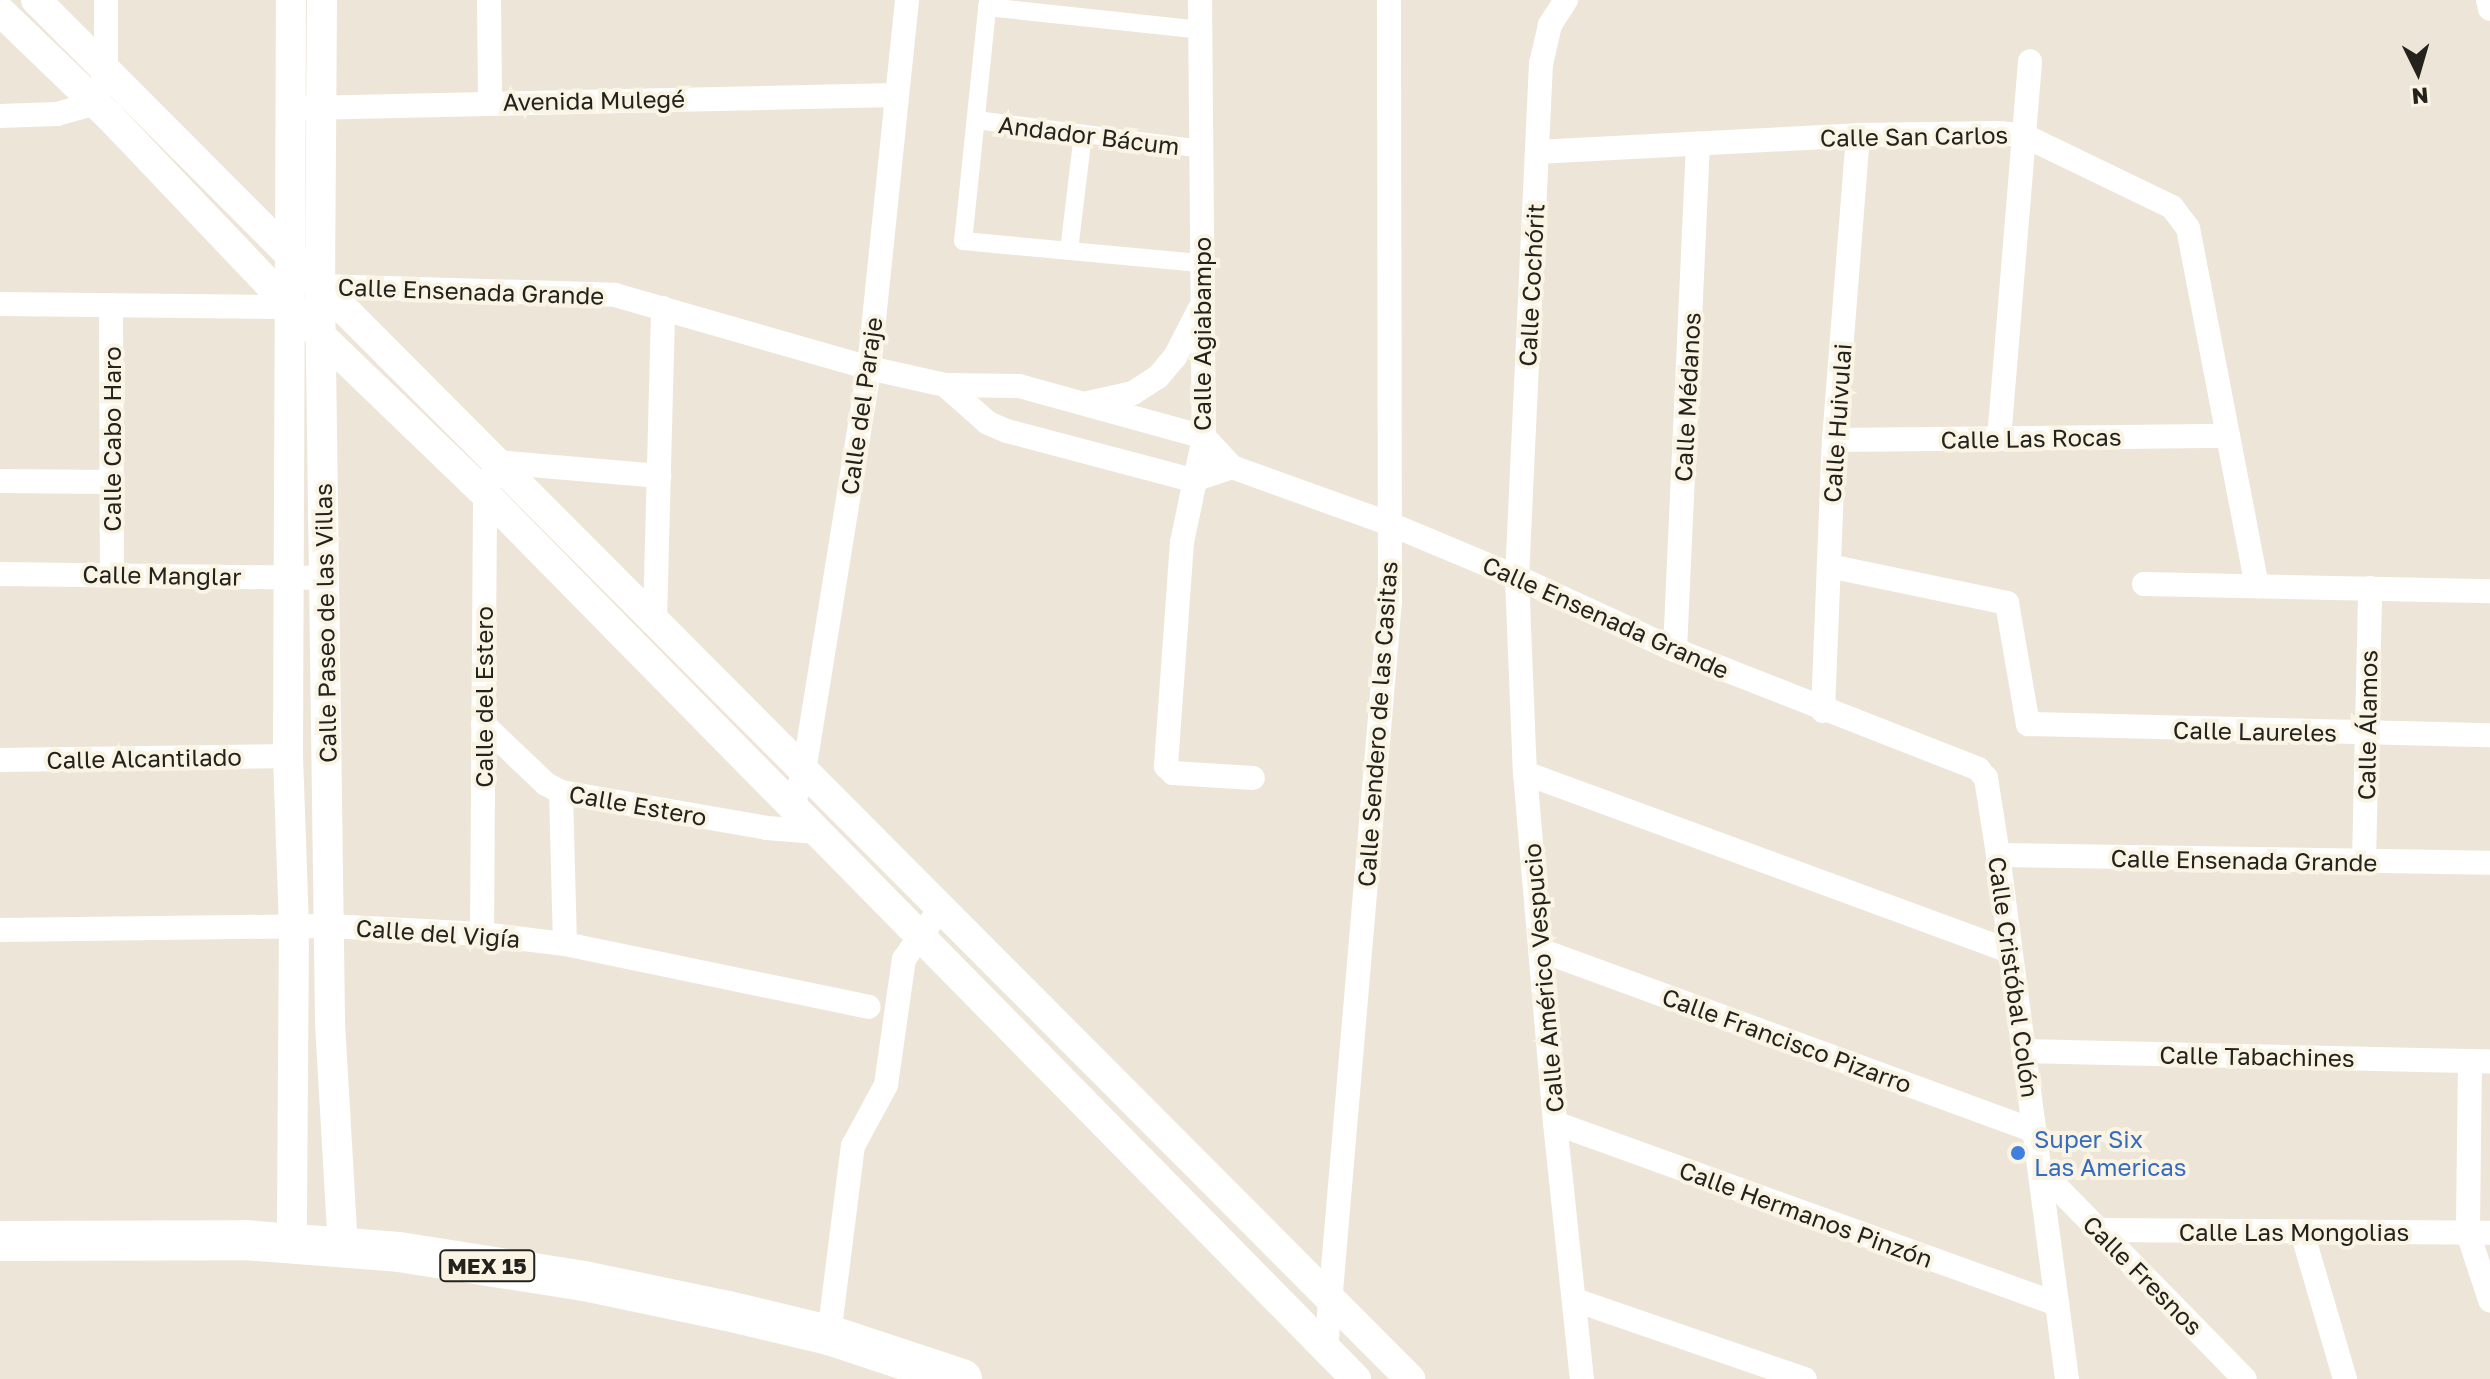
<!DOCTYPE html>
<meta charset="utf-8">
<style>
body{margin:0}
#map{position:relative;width:2490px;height:1379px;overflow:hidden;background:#ede6d8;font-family:"Golos Text",sans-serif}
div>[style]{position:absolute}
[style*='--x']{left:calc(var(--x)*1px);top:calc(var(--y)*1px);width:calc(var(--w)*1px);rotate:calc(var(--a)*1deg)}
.pedestrian>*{height:18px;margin:-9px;padding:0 9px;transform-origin:9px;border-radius:9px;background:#fff}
.minor>*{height:24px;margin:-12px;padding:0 12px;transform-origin:12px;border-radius:12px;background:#fff}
.tertiary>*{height:30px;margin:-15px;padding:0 15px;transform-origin:15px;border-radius:15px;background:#fff}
.primary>*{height:40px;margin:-20px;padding:0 20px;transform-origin:20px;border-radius:20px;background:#fff}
.dots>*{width:22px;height:22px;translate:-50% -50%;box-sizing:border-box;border:4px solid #faf4e5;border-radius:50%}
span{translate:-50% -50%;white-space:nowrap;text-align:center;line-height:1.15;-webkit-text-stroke:8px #faf4e5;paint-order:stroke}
.shield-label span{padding:2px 6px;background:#faf4e5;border:2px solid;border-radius:6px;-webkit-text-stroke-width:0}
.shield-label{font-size:22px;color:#24221c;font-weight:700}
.street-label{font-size:24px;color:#24221c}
.shop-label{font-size:24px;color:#366cbe}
.left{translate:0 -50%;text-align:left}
.north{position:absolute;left:2378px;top:32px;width:80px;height:80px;-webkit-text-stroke:6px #faf4e5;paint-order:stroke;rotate:175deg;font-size:22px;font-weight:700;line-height:32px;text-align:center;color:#24221c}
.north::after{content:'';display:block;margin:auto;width:28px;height:36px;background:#24221c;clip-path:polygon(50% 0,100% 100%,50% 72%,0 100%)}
</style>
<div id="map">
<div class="pedestrian">
<div style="--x:988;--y:0;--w:242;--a:95.9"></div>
<div style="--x:963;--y:241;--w:240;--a:5.3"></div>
<div style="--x:987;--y:7;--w:215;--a:6.1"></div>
<div style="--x:976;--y:120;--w:227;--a:7.3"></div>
<div style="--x:1069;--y:251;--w:118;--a:-83.2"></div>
</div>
<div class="minor">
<div style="--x:489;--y:0;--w:102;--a:89.4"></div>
<div style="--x:1200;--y:0;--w:437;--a:89.5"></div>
<div style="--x:1204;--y:437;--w:107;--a:101.8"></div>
<div style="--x:1182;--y:542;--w:225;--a:94.1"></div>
<div style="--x:1166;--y:766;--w:10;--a:45"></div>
<div style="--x:1173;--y:773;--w:80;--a:3.6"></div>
<div style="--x:1566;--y:0;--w:30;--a:123"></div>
<div style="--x:1550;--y:25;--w:39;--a:103"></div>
<div style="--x:1541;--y:63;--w:515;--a:92.67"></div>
<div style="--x:1517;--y:577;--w:196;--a:87.7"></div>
<div style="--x:1525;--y:773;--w:351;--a:85.1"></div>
<div style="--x:1555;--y:1123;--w:257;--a:84"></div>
<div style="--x:2488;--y:0;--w:9;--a:77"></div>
<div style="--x:307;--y:108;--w:589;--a:-1.26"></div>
<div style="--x:0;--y:116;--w:57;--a:-2"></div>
<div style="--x:57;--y:114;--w:41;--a:-15.8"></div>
<div style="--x:96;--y:103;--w:34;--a:-73"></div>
<div style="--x:106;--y:70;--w:70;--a:-90"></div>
<div style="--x:1537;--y:152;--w:321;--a:-3"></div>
<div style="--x:1858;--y:135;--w:141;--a:-0.8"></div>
<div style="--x:1999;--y:133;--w:24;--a:5"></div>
<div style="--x:2023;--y:135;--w:165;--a:25.8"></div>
<div style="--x:2172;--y:207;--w:26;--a:53"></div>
<div style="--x:2188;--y:228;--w:365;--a:79.1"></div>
<div style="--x:320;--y:286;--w:295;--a:1.7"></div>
<div style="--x:615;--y:295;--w:264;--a:16"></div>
<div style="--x:869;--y:368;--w:78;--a:12.6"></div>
<div style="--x:945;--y:385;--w:74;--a:0.8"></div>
<div style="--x:1019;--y:386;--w:192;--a:15.4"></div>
<div style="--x:1204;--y:437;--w:41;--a:47"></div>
<div style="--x:1232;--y:467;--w:168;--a:19.8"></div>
<div style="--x:1390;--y:524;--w:138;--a:22.7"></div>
<div style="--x:1517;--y:577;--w:174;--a:24.8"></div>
<div style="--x:1675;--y:650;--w:326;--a:21.4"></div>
<div style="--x:1978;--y:769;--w:12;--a:48"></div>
<div style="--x:1986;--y:778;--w:78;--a:81.1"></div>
<div style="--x:1998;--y:855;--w:529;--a:82.5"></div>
<div style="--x:0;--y:304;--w:291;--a:0.6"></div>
<div style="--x:111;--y:305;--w:268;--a:89.8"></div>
<div style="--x:945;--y:385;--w:57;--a:41.5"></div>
<div style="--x:988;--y:423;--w:21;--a:23"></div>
<div style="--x:1007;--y:431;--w:192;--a:14.8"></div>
<div style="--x:1193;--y:480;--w:41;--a:-18.4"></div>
<div style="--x:1088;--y:403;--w:46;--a:-12.5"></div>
<div style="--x:1133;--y:393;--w:30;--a:-33"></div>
<div style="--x:1158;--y:377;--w:26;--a:-50"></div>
<div style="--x:1175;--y:357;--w:53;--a:-62.9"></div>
<div style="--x:1999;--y:439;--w:379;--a:-85.3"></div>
<div style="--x:1834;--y:440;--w:394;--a:-0.6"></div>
<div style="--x:0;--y:481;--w:111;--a:0.5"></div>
<div style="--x:1829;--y:566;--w:182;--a:11.7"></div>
<div style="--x:2007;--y:603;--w:123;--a:80.2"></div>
<div style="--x:2028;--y:724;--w:462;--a:1.4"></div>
<div style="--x:0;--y:574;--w:325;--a:0.7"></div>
<div style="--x:2144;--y:584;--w:346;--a:1.2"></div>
<div style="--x:655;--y:619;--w:311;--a:-88.5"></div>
<div style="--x:1675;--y:650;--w:507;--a:-87.4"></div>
<div style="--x:1823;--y:711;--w:271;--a:-87.7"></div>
<div style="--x:1834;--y:440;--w:306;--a:-85.5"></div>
<div style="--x:483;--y:724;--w:87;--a:43.6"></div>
<div style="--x:546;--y:784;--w:17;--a:28"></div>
<div style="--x:561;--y:792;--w:209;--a:9.9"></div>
<div style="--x:767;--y:828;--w:51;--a:4.5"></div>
<div style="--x:0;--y:760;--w:288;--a:-0.8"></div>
<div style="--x:1525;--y:773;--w:516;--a:20.19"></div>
<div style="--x:561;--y:792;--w:152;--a:88.5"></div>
<div style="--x:792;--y:808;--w:39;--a:-72"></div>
<div style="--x:804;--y:771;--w:408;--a:-80.8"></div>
<div style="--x:869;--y:368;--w:370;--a:-84.1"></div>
<div style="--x:1998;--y:855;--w:492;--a:0.9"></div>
<div style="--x:2364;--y:862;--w:274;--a:-88.7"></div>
<div style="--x:0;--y:930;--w:329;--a:-0.7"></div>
<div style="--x:329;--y:926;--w:153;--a:3"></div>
<div style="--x:482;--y:934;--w:84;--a:6.9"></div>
<div style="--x:565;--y:944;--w:310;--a:11.7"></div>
<div style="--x:482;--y:934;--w:440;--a:-89.6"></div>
<div style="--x:485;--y:494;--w:34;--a:-69"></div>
<div style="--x:497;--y:462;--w:163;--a:4.9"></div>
<div style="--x:1540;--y:950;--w:527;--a:20.09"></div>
<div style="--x:2023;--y:1051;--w:467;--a:1.3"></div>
<div style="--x:2470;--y:1061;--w:172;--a:90.7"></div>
<div style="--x:2468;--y:1233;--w:71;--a:71.8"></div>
<div style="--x:1555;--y:1123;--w:534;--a:19.83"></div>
<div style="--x:2041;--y:1171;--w:291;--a:45.6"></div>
<div style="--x:2098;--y:1230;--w:392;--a:0.4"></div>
<div style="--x:2302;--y:1232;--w:153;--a:73.7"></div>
<div style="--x:1575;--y:1300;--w:243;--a:19"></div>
<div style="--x:829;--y:1335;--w:191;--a:-82.8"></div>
<div style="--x:853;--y:1146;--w:69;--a:-61.6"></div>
<div style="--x:886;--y:1085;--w:127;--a:-81.9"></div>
<div style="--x:904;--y:959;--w:62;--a:-54.2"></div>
<div style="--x:1326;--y:1350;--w:752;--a:-85.12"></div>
<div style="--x:1390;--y:601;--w:601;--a:-90.1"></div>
</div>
<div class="tertiary">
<div style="--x:36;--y:0;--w:1947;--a:45.1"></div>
<div style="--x:291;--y:0;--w:756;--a:90.23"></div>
<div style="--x:288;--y:756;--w:170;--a:88"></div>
<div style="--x:294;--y:926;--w:316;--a:90.4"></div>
<div style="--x:322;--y:0;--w:286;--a:90.4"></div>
<div style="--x:320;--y:286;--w:737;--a:89.22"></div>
<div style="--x:330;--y:1023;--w:223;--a:86.7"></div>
<div style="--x:0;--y:11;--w:153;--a:43.9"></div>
<div style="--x:110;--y:117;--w:262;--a:46.4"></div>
<div style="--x:291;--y:307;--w:269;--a:43.9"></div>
<div style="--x:485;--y:494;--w:1242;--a:45.46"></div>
</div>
<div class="primary">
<div style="--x:0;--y:1241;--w:244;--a:-0.2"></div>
<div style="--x:244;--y:1240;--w:155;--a:4.4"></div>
<div style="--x:399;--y:1252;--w:187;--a:8.9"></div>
<div style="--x:584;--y:1281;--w:147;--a:11.8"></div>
<div style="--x:728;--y:1311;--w:104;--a:13.4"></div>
<div style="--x:829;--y:1335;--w:140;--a:18.3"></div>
</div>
<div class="dots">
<div style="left:2018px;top:1153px;background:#3f7fe0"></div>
</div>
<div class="shield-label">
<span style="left:487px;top:1266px">MEX 15</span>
</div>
<div class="street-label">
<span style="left:594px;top:100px;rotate:-1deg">Avenida Mulegé</span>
<span style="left:1089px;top:135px;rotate:7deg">Andador Bácum</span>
<span style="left:1914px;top:136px;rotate:-1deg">Calle San Carlos</span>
<span style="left:1531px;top:285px;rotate:-87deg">Calle Cochórit</span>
<span style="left:471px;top:291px;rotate:2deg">Calle Ensenada Grande</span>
<span style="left:1202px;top:334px;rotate:-90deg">Calle Agiabampo</span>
<span style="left:1687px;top:397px;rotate:-87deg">Calle Médanos</span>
<span style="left:861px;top:406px;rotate:-82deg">Calle del Paraje</span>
<span style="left:1837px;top:423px;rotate:-86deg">Calle Huivulai</span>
<span style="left:2031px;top:438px;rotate:-1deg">Calle Las Rocas</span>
<span style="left:112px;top:439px;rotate:-90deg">Calle Cabo Haro</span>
<span style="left:162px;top:575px;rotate:1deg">Calle Manglar</span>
<span style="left:1606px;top:617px;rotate:24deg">Calle Ensenada Grande</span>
<span style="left:325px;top:623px;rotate:-91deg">Calle Paseo de las Villas</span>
<span style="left:484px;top:697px;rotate:-90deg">Calle del Estero</span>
<span style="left:1377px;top:724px;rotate:-86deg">Calle Sendero de las Casitas</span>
<span style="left:2367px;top:725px;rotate:-89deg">Calle Álamos</span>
<span style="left:2255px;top:731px;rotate:1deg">Calle Laureles</span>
<span style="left:144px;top:758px;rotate:-1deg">Calle Alcantilado</span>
<span style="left:638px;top:805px;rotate:10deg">Calle Estero</span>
<span style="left:2244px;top:860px;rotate:1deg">Calle Ensenada Grande</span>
<span style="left:438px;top:933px;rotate:4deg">Calle del Vigía</span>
<span style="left:2014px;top:977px;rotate:82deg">Calle Cristóbal Colón</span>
<span style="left:1543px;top:978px;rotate:-95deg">Calle Américo Vespucio</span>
<span style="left:1787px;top:1040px;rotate:20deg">Calle Francisco Pizarro</span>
<span style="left:2257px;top:1056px;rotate:1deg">Calle Tabachines</span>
<span style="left:1806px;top:1214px;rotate:20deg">Calle Hermanos Pinzón</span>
<span style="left:2294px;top:1232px">Calle Las Mongolias</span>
<span style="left:2143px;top:1275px;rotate:45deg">Calle Fresnos</span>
</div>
<div class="shop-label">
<span class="left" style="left:2034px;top:1153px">Super Six<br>Las Americas</span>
</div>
<div class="north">N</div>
</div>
